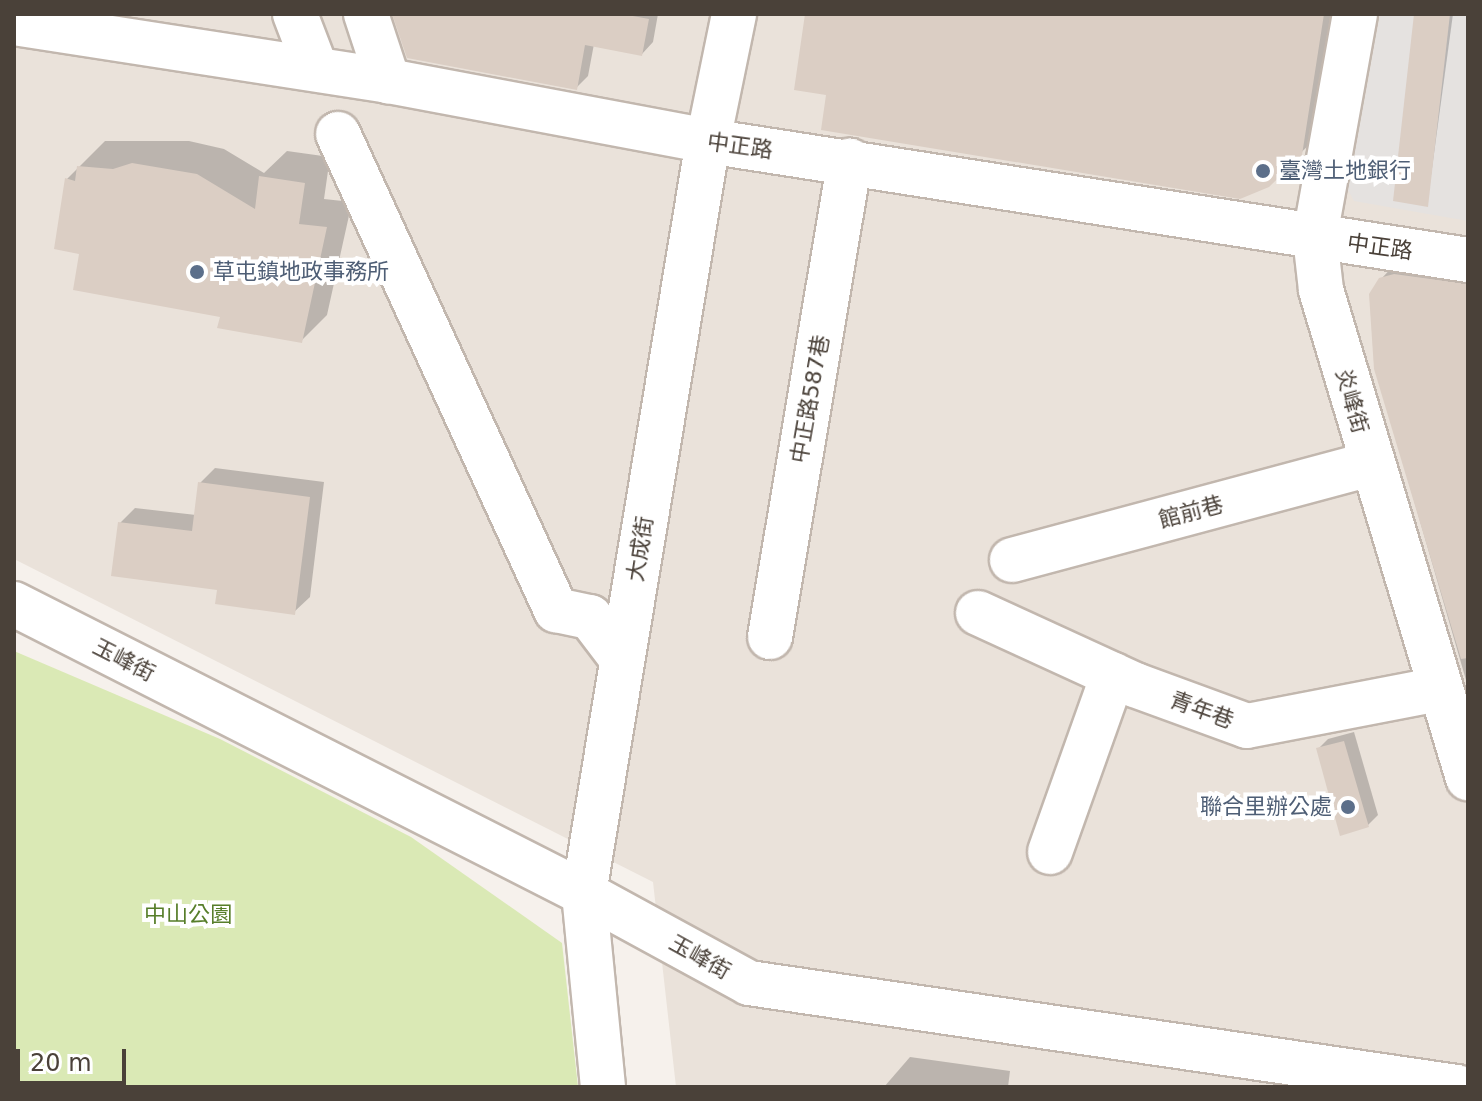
<!DOCTYPE html>
<meta charset="utf-8">
<style>
body{margin:0}
#map{position:relative;width:1482px;height:1101px;overflow:hidden;background:#f6f1ec;font-family:"DejaVu Sans","Noto Sans TC",sans-serif}
div>[style]{position:absolute}
[style*='--x']{left:calc(var(--x)*1px);top:calc(var(--y)*1px);width:calc(var(--w)*1px);rotate:calc(var(--a)*1deg)}
.residential>*{inset:0;background:#eae2da}
.green>*{inset:0;background:#dae9b5}
.parking>*{inset:0;background:#e5e2e0}
.shadow>*{inset:0;background:#0003}
.building>*{inset:0;background:#dbcec4}
.roads{filter:drop-shadow(2px 0 #c2b7ae) drop-shadow(-2px 0 #c2b7ae) drop-shadow(0 2px #c2b7ae) drop-shadow(0 -2px #c2b7ae)}
.minor>*{height:44px;margin:-22px;padding:0 22px;transform-origin:22px;border-radius:22px;background:#fff}
.dots>*{width:22px;height:22px;translate:-50% -50%;box-sizing:border-box;border:4px solid #fff;border-radius:50%}
span{translate:-50% -50%;white-space:nowrap;text-align:center;line-height:1.15;-webkit-text-stroke:8px #fff;paint-order:stroke}
.street-label{font-size:22px;color:#4a4139}
.service-label{font-size:22px;color:#4e5e75}
.left{translate:0 -50%;text-align:left}
.right{translate:-100% -50%;text-align:right}
.park-label{font-size:22px;color:#577e2a}
.frame{position:absolute;inset:0;border:16px solid #4a4139;pointer-events:none}
.scale{position:absolute;left:16px;top:1049px;width:110px;height:36px;box-sizing:border-box;border:4px solid #4a4139;border-top:0;padding-left:10px;font-size:24px;line-height:28px;white-space:nowrap;color:#4a4139;-webkit-text-stroke:6px #fff;paint-order:stroke}
</style>
<div id="map">
<div class="residential">
<div style="clip-path:polygon(24px 14px,1468px 14px,1468px 1087px,676px 1087px,653px 882px,14px 559px,14px 55px)"></div>
</div>
<div class="green">
<div style="clip-path:polygon(14px 651px,220px 739px,411px 837px,562px 943px,578px 1087px,14px 1087px)"></div>
</div>
<div class="parking">
<div style="clip-path:polygon(1380px 14px,1468px 14px,1468px 221px,1354px 201px,1348px 190px)"></div>
</div>
<div class="shadow">
<div style="clip-path:polygon(394px 14px,658px 14px,653px 42px,642px 54px,594px 44px,588px 76px,576px 88px)"></div>
<div style="clip-path:polygon(807px 14px,1337px 14px,1318px 136px,1268px 185px,828px 93px)"></div>
<div style="clip-path:polygon(1416px 14px,1453px 14px,1427px 205px)"></div>
<div style="clip-path:polygon(105px 141px,189px 141px,224px 149px,264px 173px,287px 151px,330px 157px,324px 199px,352px 202px,327px 315px,301px 341px,222px 315px,82px 253px,67px 179px)"></div>
<div style="clip-path:polygon(1400px 259px,1468px 262px,1468px 687px,1376px 369px,1381px 279px)"></div>
<div style="clip-path:polygon(215px 468px,324px 482px,310px 597px,294px 612px,219px 588px,120px 523px,135px 508px,196px 515px,200px 483px)"></div>
<div style="clip-path:polygon(1354px 732px,1378px 815px,1368px 825px,1318px 749px,1328px 739px)"></div>
<div style="clip-path:polygon(910px 1057px,1010px 1071px,1008px 1087px,884px 1087px)"></div>
</div>
<div class="building">
<div style="clip-path:polygon(392px 14px,622px 14px,649px 19px,642px 56px,585px 45px,577px 90px,407px 58px)"></div>
<div style="clip-path:polygon(805px 14px,1324px 14px,1302px 155px,1269px 187px,1240px 199px,821px 130px,826px 95px,794px 90px)"></div>
<div style="clip-path:polygon(1414px 14px,1450px 14px,1428px 207px,1393px 201px)"></div>
<div style="clip-path:polygon(132px 163px,197px 174px,255px 209px,259px 176px,305px 183px,299px 224px,327px 227px,302px 343px,217px 328px,220px 317px,73px 290px,79px 254px,54px 249px,65px 178px,75px 181px,77px 166px,113px 169px)"></div>
<div style="clip-path:polygon(1394px 274px,1468px 284px,1468px 658px,1461px 659px,1374px 369px,1369px 294px,1379px 278px)"></div>
<div style="clip-path:polygon(198px 482px,310px 497px,295px 615px,215px 604px,217px 590px,111px 576px,118px 522px,192px 531px)"></div>
<div style="clip-path:polygon(1344px 741px,1369px 827px,1340px 836px,1316px 748px)"></div>
</div>
<div class="roads">
<div class="minor">
<div style="--x:295;--y:14;--w:59;--a:69.1"></div>
<div style="--x:366;--y:14;--w:71;--a:71.8"></div>
<div style="--x:1355;--y:14;--w:227;--a:100.2"></div>
<div style="--x:1315;--y:237;--w:53;--a:83.5"></div>
<div style="--x:1321;--y:290;--w:510;--a:73.24"></div>
<div style="--x:14;--y:23;--w:378;--a:8.8"></div>
<div style="--x:388;--y:81;--w:326;--a:10.6"></div>
<div style="--x:708;--y:141;--w:769;--a:8.9"></div>
<div style="--x:338;--y:134;--w:524;--a:65.39"></div>
<div style="--x:556;--y:610;--w:35;--a:12"></div>
<div style="--x:590;--y:617;--w:53;--a:52.7"></div>
<div style="--x:1012;--y:560;--w:371;--a:-15"></div>
<div style="--x:14;--y:604;--w:639;--a:26.89"></div>
<div style="--x:584;--y:893;--w:188;--a:28.6"></div>
<div style="--x:749;--y:983;--w:716;--a:8.36"></div>
<div style="--x:978;--y:613;--w:173;--a:24.6"></div>
<div style="--x:1135;--y:685;--w:119;--a:20.1"></div>
<div style="--x:1247;--y:726;--w:197;--a:-10.9"></div>
<div style="--x:770;--y:637;--w:483;--a:-80.5"></div>
<div style="--x:1050;--y:852;--w:188;--a:-70.4"></div>
<div style="--x:603;--y:1087;--w:195;--a:-95.6"></div>
<div style="--x:584;--y:893;--w:762;--a:-80.64"></div>
<div style="--x:708;--y:141;--w:130;--a:-78.4"></div>
</div>
</div>
<div class="dots">
<div style="left:1263px;top:171px;background:#5c6f8a"></div>
<div style="left:197px;top:272px;background:#5c6f8a"></div>
<div style="left:1348px;top:807px;background:#5c6f8a"></div>
</div>
<div class="street-label">
<span style="left:740px;top:146px;rotate:8deg">中正路</span>
<span style="left:1380px;top:247px;rotate:8deg">中正路</span>
<span style="left:810px;top:399px;rotate:-80deg">中正路587巷</span>
<span style="left:1352px;top:401px;rotate:74deg">炎峰街</span>
<span style="left:1191px;top:512px;rotate:-15deg">館前巷</span>
<span style="left:640px;top:549px;rotate:-81deg">大成街</span>
<span style="left:124px;top:660px;rotate:27deg">玉峰街</span>
<span style="left:1202px;top:710px;rotate:20deg">青年巷</span>
<span style="left:700px;top:957px;rotate:29deg">玉峰街</span>
</div>
<div class="service-label">
<span class="left" style="left:1279px;top:171px">臺灣土地銀行</span>
<span class="left" style="left:213px;top:272px">草屯鎮地政事務所</span>
<span class="right" style="left:1332px;top:807px">聯合里辦公處</span>
</div>
<div class="park-label">
<span style="left:188px;top:915px">中山公園</span>
</div>
<div class="frame"></div>
<div class="scale">20 m</div>
</div>
